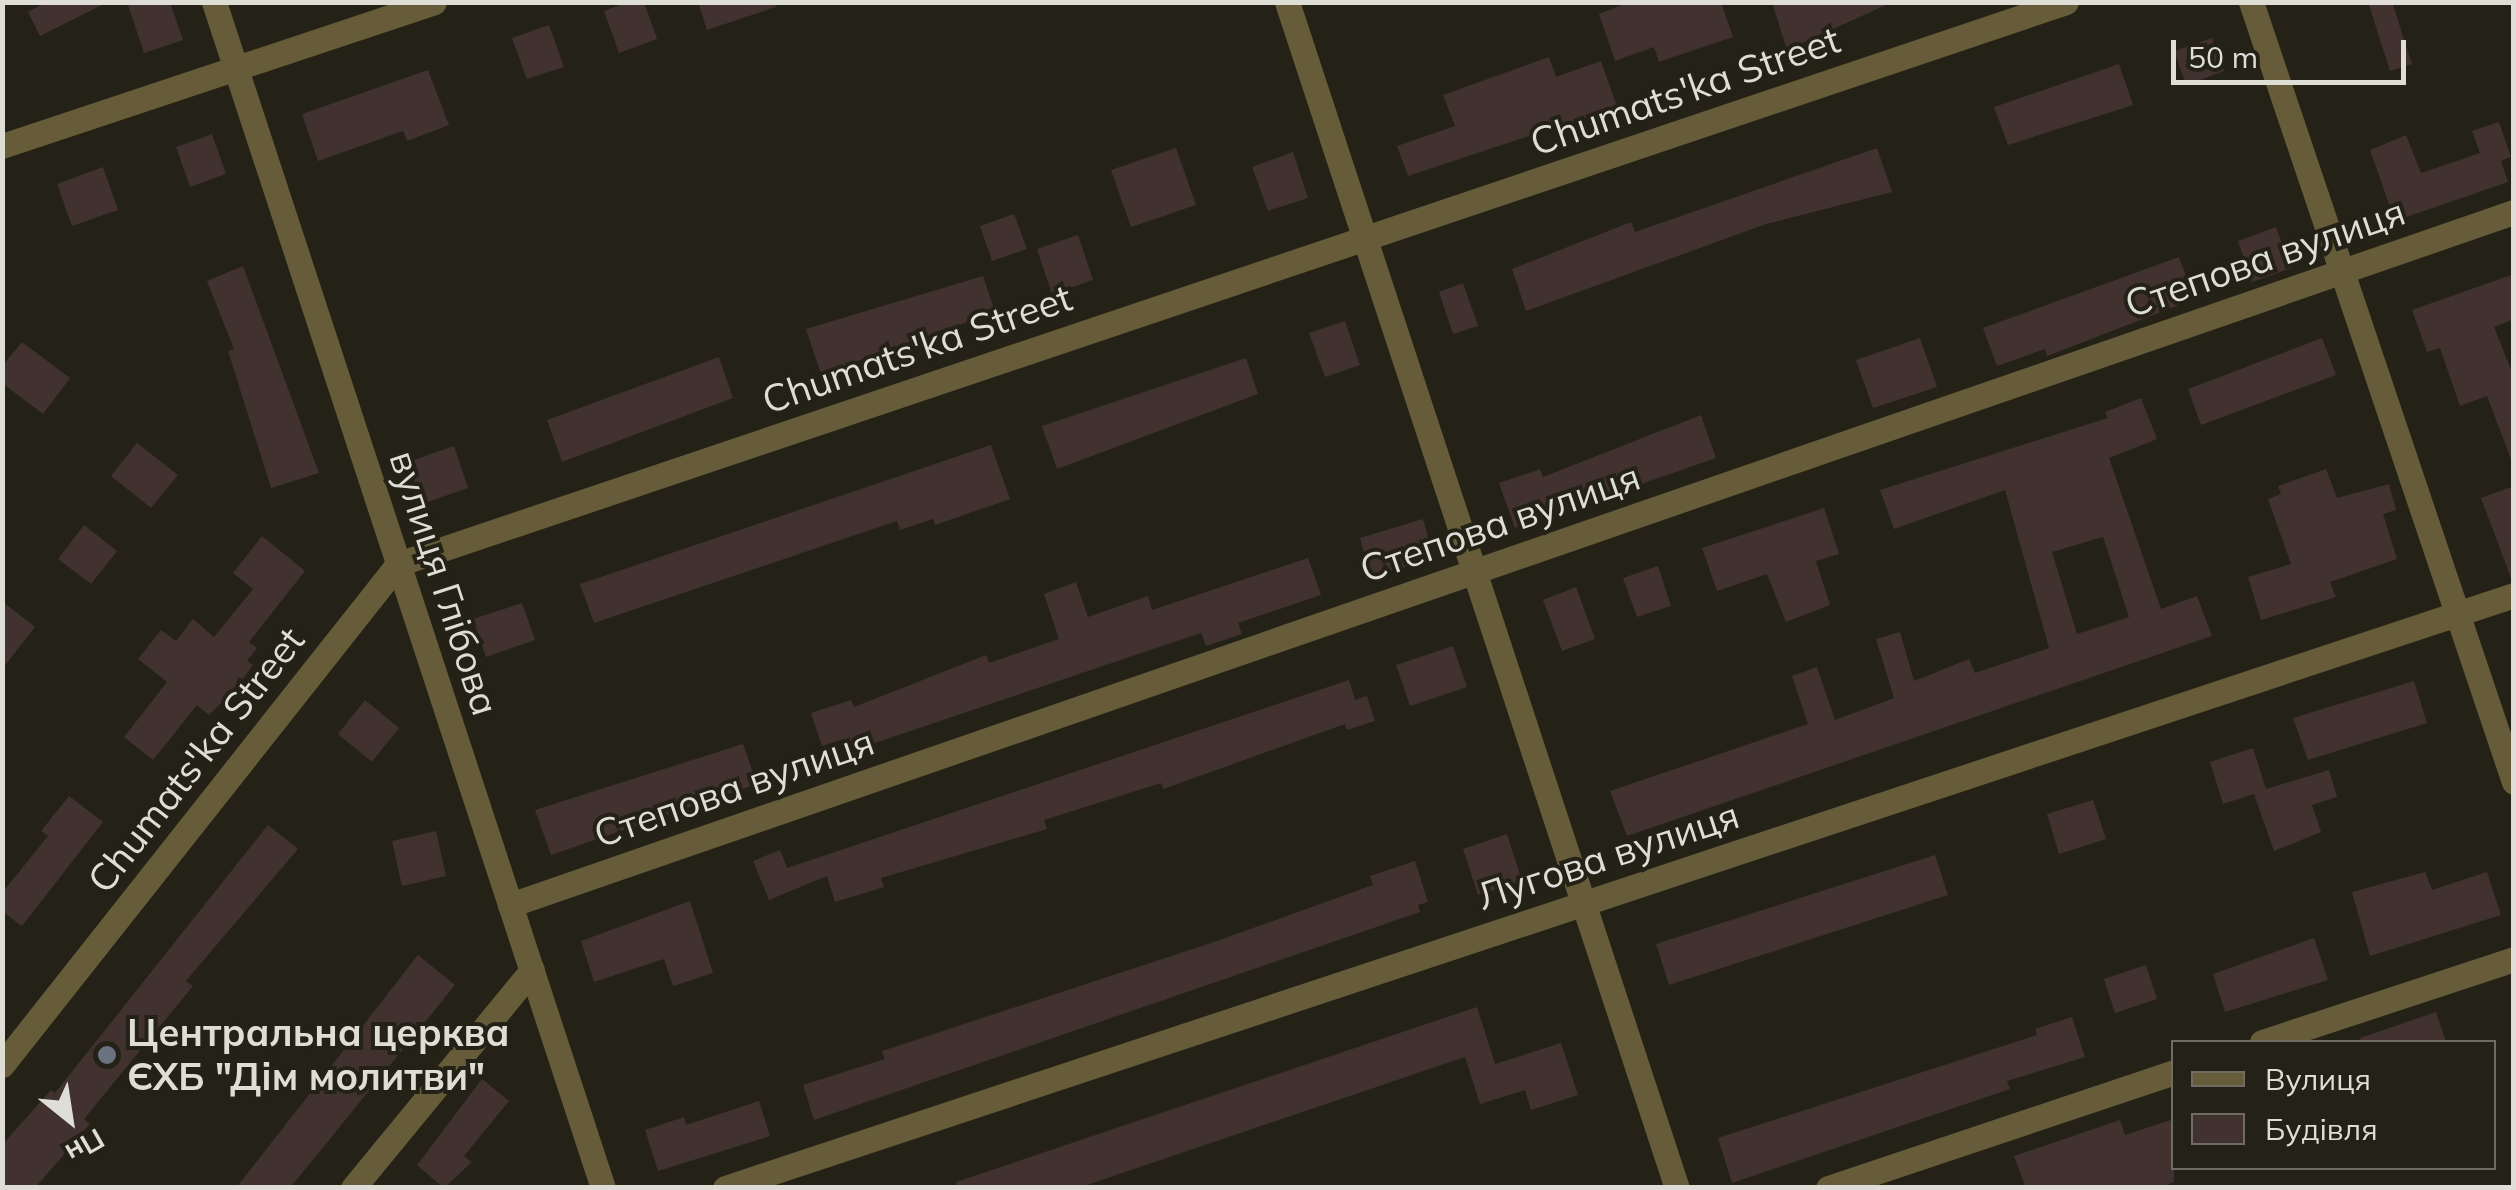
<!DOCTYPE html>
<meta charset="utf-8">
<style>
body{margin:0}
#map{position:relative;width:2516px;height:1190px;overflow:hidden;background:#242216;font-family:Mulish,sans-serif}
div>[style]{position:absolute}
[style*='--x']{left:calc(var(--x)*1px);top:calc(var(--y)*1px);width:calc(var(--w)*1px);rotate:calc(var(--a)*1deg)}
.building>*{inset:0;background:#41322f}
.minor>*{height:25px;margin:-12.5px;padding:0 12.5px;transform-origin:12.5px;border-radius:12.5px;background:#675c3a}
.dots>*{width:28px;height:28px;translate:-50% -50%;box-sizing:border-box;border:5px solid #242216;border-radius:50%}
span{translate:-50% -50%;white-space:nowrap;text-align:center;line-height:1.15;-webkit-text-stroke:8px #242216;paint-order:stroke}
.street-label{font-size:38px;color:#dfded6}
.poi-label{font-size:38px;color:#dfded6;font-weight:700}
.left{translate:0 -50%;text-align:left}
.frame{position:absolute;inset:0;border:5px solid #dfded6;pointer-events:none}
.legend{position:absolute;left:2171px;top:1040px;width:325px;height:130px;box-sizing:border-box;background:#242216;border:2px solid #6f6d63;margin:0;padding:12px 18px;list-style:none;font-size:30px;color:#dfded6}
.legend li{display:flex;align-items:center;gap:20px;height:50px}
.legend b{width:50px;border:2px solid #6f6d63}
.north{position:absolute;left:20px;top:1070px;width:100px;height:100px;-webkit-text-stroke:8px #242216;paint-order:stroke;rotate:150deg;font-size:28px;font-weight:700;line-height:40px;text-align:center;color:#dfded6}
.north::after{content:'';display:block;margin:auto;width:35px;height:45px;background:#dfded6;clip-path:polygon(50% 0,100% 100%,50% 72%,0 100%)}
.scale{position:absolute;left:2171px;top:40px;width:235px;height:45px;box-sizing:border-box;border:5px solid #dfded6;border-top:0;padding-left:12px;font-size:30px;line-height:35px;white-space:nowrap;color:#dfded6;-webkit-text-stroke:8px #242216;paint-order:stroke}
</style>
<div id="map">
<div class="building">
<div style="clip-path:polygon(47px 2px,108px 2px,40px 36px,28px 12px)"></div>
<div style="clip-path:polygon(127px 2px,170px 2px,183px 40px,144px 53px)"></div>
<div style="clip-path:polygon(628px 2px,644px 2px,657px 39px,619px 53px,604px 11px)"></div>
<div style="clip-path:polygon(698px 2px,776px 2px,776px 7px,707px 30px)"></div>
<div style="clip-path:polygon(1629px 2px,1721px 2px,1733px 37px,1659px 62px,1654px 47px,1615px 61px,1599px 14px)"></div>
<div style="clip-path:polygon(1772px 2px,1888px 2px,1888px 4px,1787px 50px)"></div>
<div style="clip-path:polygon(2368px 2px,2392px 2px,2412px 64px,2390px 71px)"></div>
<div style="clip-path:polygon(549px 25px,564px 67px,527px 79px,512px 38px)"></div>
<div style="clip-path:polygon(2212px 38px,2224px 71px,2186px 85px,2174px 51px)"></div>
<div style="clip-path:polygon(1549px 57px,1556px 77px,1601px 61px,1617px 107px,1408px 176px,1397px 146px,1455px 126px,1443px 95px)"></div>
<div style="clip-path:polygon(2119px 64px,2133px 105px,2008px 145px,1994px 107px)"></div>
<div style="clip-path:polygon(428px 70px,449px 125px,407px 141px,403px 131px,318px 161px,302px 114px)"></div>
<div style="clip-path:polygon(2499px 122px,2511px 157px,2501px 161px,2508px 182px,2395px 221px,2370px 150px,2406px 135px,2421px 173px,2480px 153px,2472px 131px)"></div>
<div style="clip-path:polygon(212px 134px,226px 174px,190px 187px,176px 147px)"></div>
<div style="clip-path:polygon(1176px 148px,1196px 205px,1131px 227px,1111px 170px)"></div>
<div style="clip-path:polygon(1877px 148px,1892px 192px,1766px 224px,1526px 311px,1512px 269px,1631px 222px,1635px 232px)"></div>
<div style="clip-path:polygon(1293px 152px,1308px 198px,1268px 211px,1252px 167px)"></div>
<div style="clip-path:polygon(103px 167px,118px 210px,72px 226px,57px 184px)"></div>
<div style="clip-path:polygon(1014px 214px,1027px 249px,992px 261px,980px 226px)"></div>
<div style="clip-path:polygon(2276px 227px,2291px 268px,2252px 282px,2238px 241px)"></div>
<div style="clip-path:polygon(1078px 235px,1093px 280px,1052px 294px,1037px 249px)"></div>
<div style="clip-path:polygon(2179px 257px,2195px 299px,2047px 356px,2045px 349px,1997px 366px,1983px 328px)"></div>
<div style="clip-path:polygon(243px 266px,319px 473px,271px 488px,228px 351px,234px 349px,207px 281px)"></div>
<div style="clip-path:polygon(2514px 274px,2514px 319px,2494px 327px,2514px 377px,2511px 459px,2487px 396px,2460px 406px,2440px 348px,2427px 352px,2412px 310px)"></div>
<div style="clip-path:polygon(983px 276px,995px 312px,821px 374px,806px 329px)"></div>
<div style="clip-path:polygon(1463px 283px,1478px 326px,1453px 334px,1439px 292px)"></div>
<div style="clip-path:polygon(1345px 321px,1360px 365px,1325px 377px,1309px 333px)"></div>
<div style="clip-path:polygon(1920px 338px,1937px 387px,1873px 408px,1856px 360px)"></div>
<div style="clip-path:polygon(2322px 338px,2336px 375px,2201px 425px,2188px 389px)"></div>
<div style="clip-path:polygon(22px 342px,70px 378px,43px 414px,2px 383px,2px 366px)"></div>
<div style="clip-path:polygon(719px 357px,733px 398px,562px 462px,547px 420px)"></div>
<div style="clip-path:polygon(1246px 358px,1258px 394px,1057px 469px,1042px 426px)"></div>
<div style="clip-path:polygon(evenodd,2141px 398px,2157px 439px,2109px 458px,2161px 609px,2197px 596px,2212px 636px,1627px 836px,1610px 791px,1808px 724px,1792px 676px,1817px 667px,1835px 720px,1894px 698px,1876px 639px,1900px 632px,1914px 681px,1969px 659px,1975px 673px,2049px 648px,2005px 490px,1894px 529px,1880px 490px,2108px 418px,2105px 412px,2141px 398px,2103px 537px,2129px 617px,2077px 634px,2052px 552px,2103px 537px)"></div>
<div style="clip-path:polygon(1701px 415px,1716px 458px,1515px 528px,1499px 483px,1540px 469px,1543px 477px)"></div>
<div style="clip-path:polygon(137px 443px,178px 475px,151px 508px,111px 476px)"></div>
<div style="clip-path:polygon(991px 445px,1010px 499px,935px 525px,933px 519px,900px 530px,897px 521px,594px 623px,580px 584px)"></div>
<div style="clip-path:polygon(454px 446px,468px 488px,422px 504px,408px 462px)"></div>
<div style="clip-path:polygon(2326px 469px,2337px 498px,2389px 484px,2396px 510px,2383px 514px,2397px 559px,2330px 582px,2336px 597px,2261px 620px,2248px 577px,2291px 564px,2268px 499px,2281px 494px,2278px 486px)"></div>
<div style="clip-path:polygon(2514px 486px,2514px 577px,2511px 578px,2481px 498px)"></div>
<div style="clip-path:polygon(1824px 508px,1839px 554px,1816px 561px,1830px 605px,1786px 622px,1767px 574px,1717px 591px,1702px 548px)"></div>
<div style="clip-path:polygon(1423px 519px,1434px 559px,1371px 577px,1360px 538px)"></div>
<div style="clip-path:polygon(84px 525px,117px 551px,91px 584px,58px 559px)"></div>
<div style="clip-path:polygon(262px 536px,305px 571px,249px 642px,257px 648px,247px 661px,253px 665px,236px 688px,209px 715px,197px 705px,153px 760px,124px 737px,167px 682px,138px 659px,161px 630px,176px 641px,193px 619px,214px 637px,253px 589px,233px 573px)"></div>
<div style="clip-path:polygon(1308px 558px,1321px 595px,1238px 623px,1242px 634px,1206px 646px,1201px 633px,848px 752px,844px 739px,822px 746px,811px 713px,851px 700px,854px 707px,986px 655px,989px 663px,1059px 639px,1044px 594px,1076px 582px,1088px 617px,1148px 596px,1152px 610px)"></div>
<div style="clip-path:polygon(1658px 566px,1671px 606px,1637px 617px,1623px 578px)"></div>
<div style="clip-path:polygon(1576px 587px,1595px 639px,1562px 651px,1543px 600px)"></div>
<div style="clip-path:polygon(2px 601px,35px 627px,2px 669px)"></div>
<div style="clip-path:polygon(522px 603px,535px 640px,486px 657px,473px 619px)"></div>
<div style="clip-path:polygon(1453px 646px,1467px 687px,1410px 706px,1396px 665px)"></div>
<div style="clip-path:polygon(1349px 680px,1355px 700px,1367px 696px,1375px 721px,1347px 730px,1345px 724px,1163px 789px,1161px 783px,1044px 820px,1047px 829px,881px 878px,884px 887px,835px 902px,827px 876px,769px 900px,753px 861px,780px 850px,787px 868px)"></div>
<div style="clip-path:polygon(2414px 681px,2427px 723px,2308px 760px,2293px 718px)"></div>
<div style="clip-path:polygon(365px 700px,399px 728px,372px 762px,338px 734px)"></div>
<div style="clip-path:polygon(743px 744px,757px 784px,551px 855px,535px 810px)"></div>
<div style="clip-path:polygon(2253px 748px,2266px 789px,2329px 770px,2337px 797px,2312px 805px,2321px 832px,2274px 851px,2254px 794px,2223px 804px,2210px 762px)"></div>
<div style="clip-path:polygon(69px 796px,103px 822px,22px 926px,2px 911px,2px 893px,48px 836px,41px 831px)"></div>
<div style="clip-path:polygon(2093px 800px,2106px 839px,2059px 854px,2047px 814px)"></div>
<div style="clip-path:polygon(268px 825px,298px 849px,186px 981px,193px 986px,84px 1119px,90px 1124px,35px 1188px,2px 1188px,2px 1145px,51px 1090px,55px 1093px)"></div>
<div style="clip-path:polygon(436px 831px,446px 876px,402px 886px,392px 841px)"></div>
<div style="clip-path:polygon(1507px 834px,1522px 881px,1478px 895px,1463px 849px)"></div>
<div style="clip-path:polygon(1935px 855px,1948px 895px,1669px 985px,1656px 944px)"></div>
<div style="clip-path:polygon(1415px 861px,1428px 902px,1418px 905px,1420px 912px,814px 1120px,803px 1085px,885px 1059px,882px 1051px,1214px 942px,1373px 885px,1370px 876px)"></div>
<div style="clip-path:polygon(2425px 872px,2432px 890px,2487px 872px,2501px 915px,2370px 956px,2352px 892px)"></div>
<div style="clip-path:polygon(690px 901px,713px 973px,673px 986px,664px 959px,594px 982px,581px 941px)"></div>
<div style="clip-path:polygon(2314px 938px,2328px 980px,2225px 1012px,2213px 974px)"></div>
<div style="clip-path:polygon(418px 955px,455px 985px,290px 1188px,236px 1188px)"></div>
<div style="clip-path:polygon(2146px 965px,2157px 999px,2115px 1013px,2104px 979px)"></div>
<div style="clip-path:polygon(1477px 1007px,1495px 1064px,1561px 1043px,1578px 1095px,1531px 1110px,1525px 1090px,1480px 1104px,1465px 1057px,1078px 1188px,957px 1188px,956px 1182px)"></div>
<div style="clip-path:polygon(2436px 1012px,2446px 1042px,2361px 1042px,2360px 1038px)"></div>
<div style="clip-path:polygon(2072px 1017px,2085px 1057px,2007px 1081px,2010px 1089px,1732px 1183px,1718px 1138px,2037px 1035px,2035px 1029px)"></div>
<div style="clip-path:polygon(482px 1079px,509px 1101px,464px 1156px,472px 1162px,444px 1188px,417px 1165px)"></div>
<div style="clip-path:polygon(759px 1101px,770px 1136px,658px 1171px,645px 1130px,684px 1117px,686px 1125px)"></div>
<div style="clip-path:polygon(2174px 1119px,2174px 1182px,2158px 1188px,2026px 1188px,2014px 1156px,2120px 1120px,2125px 1135px)"></div>
</div>
<div class="minor">
<div style="--x:214;--y:2;--w:1248;--a:71.84"></div>
<div style="--x:1287;--y:2;--w:1248;--a:71.8"></div>
<div style="--x:2251;--y:2;--w:823;--a:71.37"></div>
<div style="--x:2;--y:146;--w:455;--a:-18.4"></div>
<div style="--x:510;--y:905;--w:2120;--a:-19.08"></div>
<div style="--x:2262;--y:1042;--w:265;--a:-18.2"></div>
<div style="--x:2;--y:1065;--w:639;--a:-51.68"></div>
<div style="--x:398;--y:564;--w:1760;--a:-18.62"></div>
<div style="--x:353;--y:1188;--w:282;--a:-50.6"></div>
<div style="--x:725;--y:1188;--w:1885;--a:-18.34"></div>
<div style="--x:1828;--y:1188;--w:365;--a:-18.5"></div>
</div>
<div class="dots">
<div style="left:107px;top:1055px;background:#6b7280"></div>
</div>
<div class="street-label">
<span style="left:1685px;top:91px;rotate:-19deg">Chumats'ka Street</span>
<span style="left:2265px;top:258px;rotate:-19deg">Степова вулиця</span>
<span style="left:917px;top:349px;rotate:-19deg">Chumats'ka Street</span>
<span style="left:1500px;top:523px;rotate:-19deg">Степова вулиця</span>
<span style="left:444px;top:583px;rotate:72deg">вулиця Глібова</span>
<span style="left:196px;top:760px;rotate:-52deg">Chumats'ka Street</span>
<span style="left:734px;top:788px;rotate:-19deg">Степова вулиця</span>
<span style="left:1608px;top:856px;rotate:-18deg">Лугова вулиця</span>
</div>
<div class="poi-label">
<span class="left" style="left:127px;top:1055px">Центральна церква<br>ЄХБ "Дім молитви"</span>
</div>
<div class="frame"></div>
<ul class="legend">
<li><b style="height:12px;background:#675c3a"></b>Вулиця</li>
<li><b style="height:28px;background:#41322f"></b>Будівля</li>
</ul>
<div class="north">Пн</div>
<div class="scale">50 m</div>
</div>
